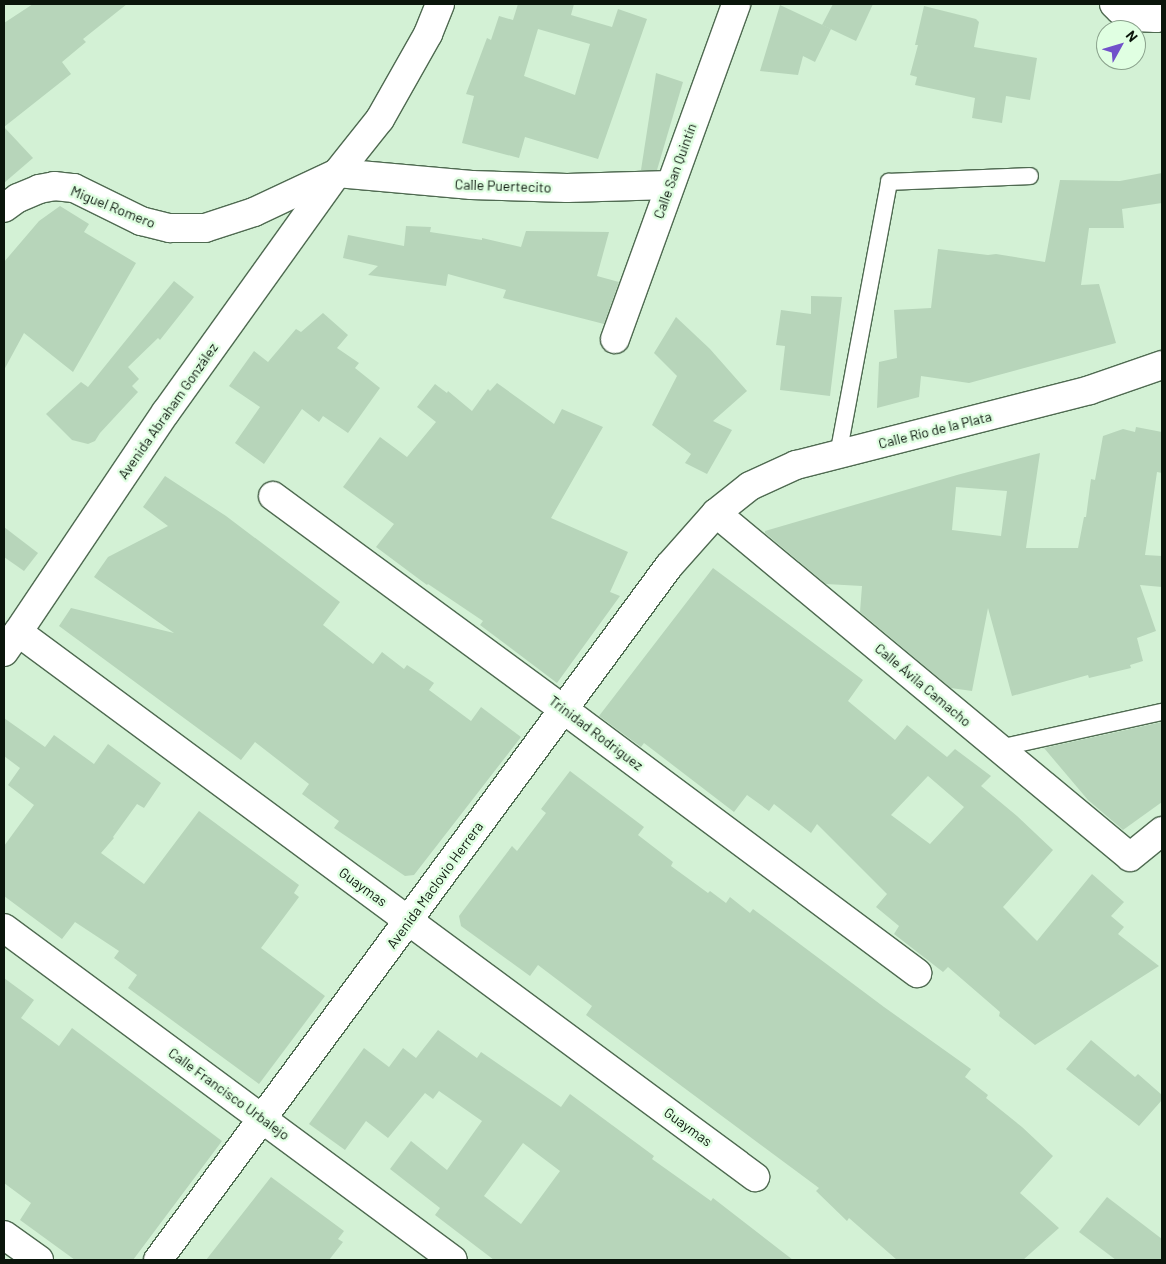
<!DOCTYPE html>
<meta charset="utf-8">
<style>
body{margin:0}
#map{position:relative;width:1166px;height:1264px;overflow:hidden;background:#d3f1d5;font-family:Barlow,sans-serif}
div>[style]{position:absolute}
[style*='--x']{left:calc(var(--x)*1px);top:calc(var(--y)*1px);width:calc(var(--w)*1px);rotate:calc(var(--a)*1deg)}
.building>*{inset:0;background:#b7d5ba}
.roads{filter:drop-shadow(1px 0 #4f6a51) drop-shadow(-1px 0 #4f6a51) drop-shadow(0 1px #4f6a51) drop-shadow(0 -1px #4f6a51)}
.service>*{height:16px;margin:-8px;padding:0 8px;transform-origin:8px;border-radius:8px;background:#fff}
.minor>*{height:28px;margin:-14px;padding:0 14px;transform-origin:14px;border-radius:14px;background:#fff}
.tertiary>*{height:28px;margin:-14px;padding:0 14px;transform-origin:14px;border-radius:14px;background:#fff}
.secondary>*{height:28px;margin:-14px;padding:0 14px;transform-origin:14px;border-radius:14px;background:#fff}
span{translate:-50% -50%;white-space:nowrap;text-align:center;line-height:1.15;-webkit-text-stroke:5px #e0ffe2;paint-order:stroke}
.street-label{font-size:14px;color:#0a150b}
.frame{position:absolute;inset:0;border:5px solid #0a150b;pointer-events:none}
.north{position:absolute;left:1096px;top:20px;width:50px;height:50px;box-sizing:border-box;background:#e0ffe2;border:1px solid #8aa18c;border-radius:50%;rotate:51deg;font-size:14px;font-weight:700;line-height:20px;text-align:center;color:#0a150b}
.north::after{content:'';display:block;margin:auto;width:18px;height:22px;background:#7151ca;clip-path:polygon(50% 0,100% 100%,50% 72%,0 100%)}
</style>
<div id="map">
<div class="building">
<div style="clip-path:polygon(33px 4px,127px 4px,83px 39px,86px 42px,62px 62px,71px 74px,4px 127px,4px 23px)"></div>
<div style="clip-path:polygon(evenodd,518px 4px,574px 4px,571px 15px,612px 27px,618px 9px,647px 19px,598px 159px,525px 137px,519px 158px,462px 143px,474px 96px,466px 94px,487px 38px,491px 40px,499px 16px,513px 20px,518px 4px,538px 29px,590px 44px,575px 95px,524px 76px,538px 29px)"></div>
<div style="clip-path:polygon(833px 4px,873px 4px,856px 41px,822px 25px)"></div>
<div style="clip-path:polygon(780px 5px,831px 29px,815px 62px,803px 56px,798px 75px,760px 71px)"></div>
<div style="clip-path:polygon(924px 6px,976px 19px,979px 22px,974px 47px,1037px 58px,1030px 100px,1006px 96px,1002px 123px,972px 118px,975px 98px,915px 85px,917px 77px,910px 75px,918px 45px,915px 45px)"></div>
<div style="clip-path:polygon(656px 73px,683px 82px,657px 170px,641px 170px)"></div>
<div style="clip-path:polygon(4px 127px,33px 158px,4px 183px)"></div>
<div style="clip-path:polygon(1162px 173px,1162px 203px,1122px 209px,1124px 228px,1089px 228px,1081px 285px,1099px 284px,1116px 343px,969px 383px,921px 376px,919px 397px,877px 408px,879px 362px,897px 358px,894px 310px,931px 308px,938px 249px,988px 255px,996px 254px,1045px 262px,1060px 180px,1120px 181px)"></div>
<div style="clip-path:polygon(60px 206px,89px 224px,84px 232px,136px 263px,73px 372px,24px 333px,4px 370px,4px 262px,39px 221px)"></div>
<div style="clip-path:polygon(406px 226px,431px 227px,430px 232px,482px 240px,482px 238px,521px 247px,526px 231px,609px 232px,597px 276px,619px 282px,604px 324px,503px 298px,506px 290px,448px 274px,446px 286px,368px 275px,378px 266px,343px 258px,348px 235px,404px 246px)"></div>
<div style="clip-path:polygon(174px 281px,194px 297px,160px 340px,158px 338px,128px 367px,139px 379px,132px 386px,138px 392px,100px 433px,95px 441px,88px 444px,72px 440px,46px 414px,81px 382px,88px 387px)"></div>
<div style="clip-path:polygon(811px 296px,842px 297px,830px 396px,780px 390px,785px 346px,776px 345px,781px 310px,811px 314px)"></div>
<div style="clip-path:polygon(323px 313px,348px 335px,337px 348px,359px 363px,355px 368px,380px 388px,348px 433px,323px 416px,319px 422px,302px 409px,264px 464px,235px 443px,260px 407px,229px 386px,254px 351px,268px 362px,296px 329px,301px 332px)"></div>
<div style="clip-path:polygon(676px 317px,710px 349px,747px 391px,713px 421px,732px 430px,707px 474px,685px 463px,691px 454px,652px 425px,677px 376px,654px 353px)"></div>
<div style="clip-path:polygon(497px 383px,554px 424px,562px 409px,603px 427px,551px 518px,628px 552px,610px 592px,620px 596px,557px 683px,480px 625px,483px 621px,428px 584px,427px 585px,376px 547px,394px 524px,343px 487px,380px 437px,407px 457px,436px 422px,417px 407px,435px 384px,447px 393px,448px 391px,472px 411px,488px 389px,490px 391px)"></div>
<div style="clip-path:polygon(evenodd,1136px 427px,1162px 432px,1162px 473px,1157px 472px,1145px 555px,1162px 556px,1162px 587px,1140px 585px,1156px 631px,1137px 638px,1143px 661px,1130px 665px,1131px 668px,1089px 678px,1088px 675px,1012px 696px,988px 608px,972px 691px,951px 688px,860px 612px,862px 586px,826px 584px,765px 533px,765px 531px,957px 475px,1040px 453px,1026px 548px,1078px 548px,1084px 517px,1086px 517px,1091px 479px,1095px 480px,1103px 436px,1123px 429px,1135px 432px,1136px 427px,956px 487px,1007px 491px,1001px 536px,952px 530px,956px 487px)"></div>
<div style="clip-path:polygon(165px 476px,226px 516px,340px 602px,323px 625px,373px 664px,382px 652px,404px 669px,407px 665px,434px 683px,429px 690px,471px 721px,481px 707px,521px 737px,414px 875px,405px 876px,334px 828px,339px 821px,302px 794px,309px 784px,255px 742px,241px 760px,59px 626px,71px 608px,174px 633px,94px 577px,108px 557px,168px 526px,143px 507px)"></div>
<div style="clip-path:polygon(4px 527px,38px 553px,24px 571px,4px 557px)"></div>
<div style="clip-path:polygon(evenodd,713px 568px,863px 680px,848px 701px,895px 740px,907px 725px,947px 757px,955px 749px,991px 776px,981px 786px,1017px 816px,1053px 850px,1003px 907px,1037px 941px,1092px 874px,1124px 902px,1111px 916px,1124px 927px,1118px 934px,1159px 966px,1035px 1045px,999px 1016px,1000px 1012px,948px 967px,943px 972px,894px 934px,899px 926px,876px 907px,887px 894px,817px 824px,811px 833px,774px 804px,769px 811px,747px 795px,734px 812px,644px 743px,641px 747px,599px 716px,713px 568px,928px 776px,964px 807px,930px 844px,891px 815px,928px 776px)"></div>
<div style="clip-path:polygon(4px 718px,45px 747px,54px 735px,94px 764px,108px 744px,161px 783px,144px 808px,137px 804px,113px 837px,114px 838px,101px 853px,144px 884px,199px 811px,299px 885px,294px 893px,299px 897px,261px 948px,325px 996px,259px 1084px,128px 988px,137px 975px,114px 958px,119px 951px,75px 922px,62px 939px,4px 896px,4px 846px,34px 805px,8px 785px,20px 768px,4px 756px)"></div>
<div style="clip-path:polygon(1162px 722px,1162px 802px,1123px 830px,1088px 800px,1044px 748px)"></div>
<div style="clip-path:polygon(570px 771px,644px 827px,638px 835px,673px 862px,671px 866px,708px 893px,710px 891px,726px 903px,730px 897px,750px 913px,753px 909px,884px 1007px,971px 1069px,965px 1077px,988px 1095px,986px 1098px,1022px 1127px,1053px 1156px,1020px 1193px,1059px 1228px,1023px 1260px,897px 1260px,849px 1218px,847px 1221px,816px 1191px,819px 1188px,586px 1015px,592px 1006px,538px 965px,530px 976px,461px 926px,459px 916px,512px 846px,517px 851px,546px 813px,541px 809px)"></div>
<div style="clip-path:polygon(4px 978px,34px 1000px,21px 1018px,59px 1046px,72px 1028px,222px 1141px,133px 1260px,75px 1260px,20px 1220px,31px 1203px,4px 1183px)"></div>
<div style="clip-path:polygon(evenodd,438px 1030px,477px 1058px,481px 1052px,561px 1107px,570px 1094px,654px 1156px,652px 1159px,711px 1201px,713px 1198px,793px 1260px,494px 1260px,435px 1215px,440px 1208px,390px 1169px,411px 1141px,447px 1170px,482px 1121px,439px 1091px,433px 1099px,425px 1093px,388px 1138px,366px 1121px,345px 1150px,309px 1124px,364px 1048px,389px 1067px,403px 1048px,416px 1058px,438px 1030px,523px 1143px,560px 1171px,521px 1224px,484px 1196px,523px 1143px)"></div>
<div style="clip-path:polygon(1091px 1040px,1135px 1077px,1138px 1074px,1162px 1095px,1162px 1100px,1139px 1126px,1066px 1069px)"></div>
<div style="clip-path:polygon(271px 1177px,344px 1231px,338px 1239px,343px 1242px,329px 1260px,206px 1260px)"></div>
<div style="clip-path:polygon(1107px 1197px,1162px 1239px,1162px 1260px,1116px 1260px,1079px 1232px)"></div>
</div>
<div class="roads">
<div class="service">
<div style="--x:838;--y:455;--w:278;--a:-79.4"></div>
<div style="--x:889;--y:182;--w:141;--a:-2.4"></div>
<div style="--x:999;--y:748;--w:167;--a:-12.5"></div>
</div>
<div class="minor">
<div style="--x:1114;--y:4;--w:8;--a:45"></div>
<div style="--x:1120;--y:10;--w:17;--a:25"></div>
<div style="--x:1135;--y:17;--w:21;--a:3"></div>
<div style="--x:1156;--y:18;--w:7;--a:-27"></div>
<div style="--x:4;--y:208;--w:17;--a:-36"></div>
<div style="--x:18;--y:198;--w:23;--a:-23"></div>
<div style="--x:39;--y:189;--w:15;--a:-11"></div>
<div style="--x:54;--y:186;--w:20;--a:6"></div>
<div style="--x:74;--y:188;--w:75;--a:26.2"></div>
<div style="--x:141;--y:221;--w:30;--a:14"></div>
<div style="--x:170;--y:228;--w:35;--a:0"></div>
<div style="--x:205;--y:228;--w:52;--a:-18.1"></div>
<div style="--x:254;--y:212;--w:92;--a:-25.2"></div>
<div style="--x:337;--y:173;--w:135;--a:5.1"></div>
<div style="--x:471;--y:185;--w:96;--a:1.8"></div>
<div style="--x:567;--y:188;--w:103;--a:-1.7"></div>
<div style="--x:615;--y:339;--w:356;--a:-70.1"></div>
<div style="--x:273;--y:496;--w:360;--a:36.3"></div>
<div style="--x:563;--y:709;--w:442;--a:36.7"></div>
<div style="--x:716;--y:513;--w:538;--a:39.72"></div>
<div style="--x:1130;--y:857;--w:41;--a:-39.1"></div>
<div style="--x:18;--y:632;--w:917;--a:36.48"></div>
<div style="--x:4;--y:928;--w:558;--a:36.48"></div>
</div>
<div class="tertiary">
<div style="--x:18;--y:632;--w:265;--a:-56.1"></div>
<div style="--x:166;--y:412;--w:294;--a:-54.4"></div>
<div style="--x:337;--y:173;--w:69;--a:-51.5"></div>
<div style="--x:380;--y:119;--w:98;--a:-60.5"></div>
<div style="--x:428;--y:34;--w:32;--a:-68"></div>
</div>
<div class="secondary">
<div style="--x:4;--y:652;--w:24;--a:-55"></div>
<div style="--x:4;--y:1235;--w:43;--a:35.5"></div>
<div style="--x:158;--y:1260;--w:862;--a:-53.64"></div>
<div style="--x:669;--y:566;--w:71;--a:-48.4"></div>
<div style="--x:716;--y:513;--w:43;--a:-38.5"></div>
<div style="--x:750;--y:486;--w:51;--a:-24.5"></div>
<div style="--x:796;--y:465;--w:303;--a:-14.3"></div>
<div style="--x:1090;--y:390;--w:76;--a:-19.1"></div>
</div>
</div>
<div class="street-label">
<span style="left:675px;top:171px;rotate:-70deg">Calle San Quintín</span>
<span style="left:503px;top:186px;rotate:2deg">Calle Puertecito</span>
<span style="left:113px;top:207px;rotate:22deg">Miguel Romero</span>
<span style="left:168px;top:411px;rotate:-55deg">Avenida Abraham González</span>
<span style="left:935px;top:430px;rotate:-14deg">Calle Río de la Plata</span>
<span style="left:923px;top:685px;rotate:40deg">Calle Ávila Camacho</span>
<span style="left:596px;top:733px;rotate:37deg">Trinidad Rodriguez</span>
<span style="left:435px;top:885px;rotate:-54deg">Avenida Maclovio Herrera</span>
<span style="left:363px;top:887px;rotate:36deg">Guaymas</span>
<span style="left:229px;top:1094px;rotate:36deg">Calle Francisco Urbalejo</span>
<span style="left:688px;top:1127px;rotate:36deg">Guaymas</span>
</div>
<div class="frame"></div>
<div class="north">N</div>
</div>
